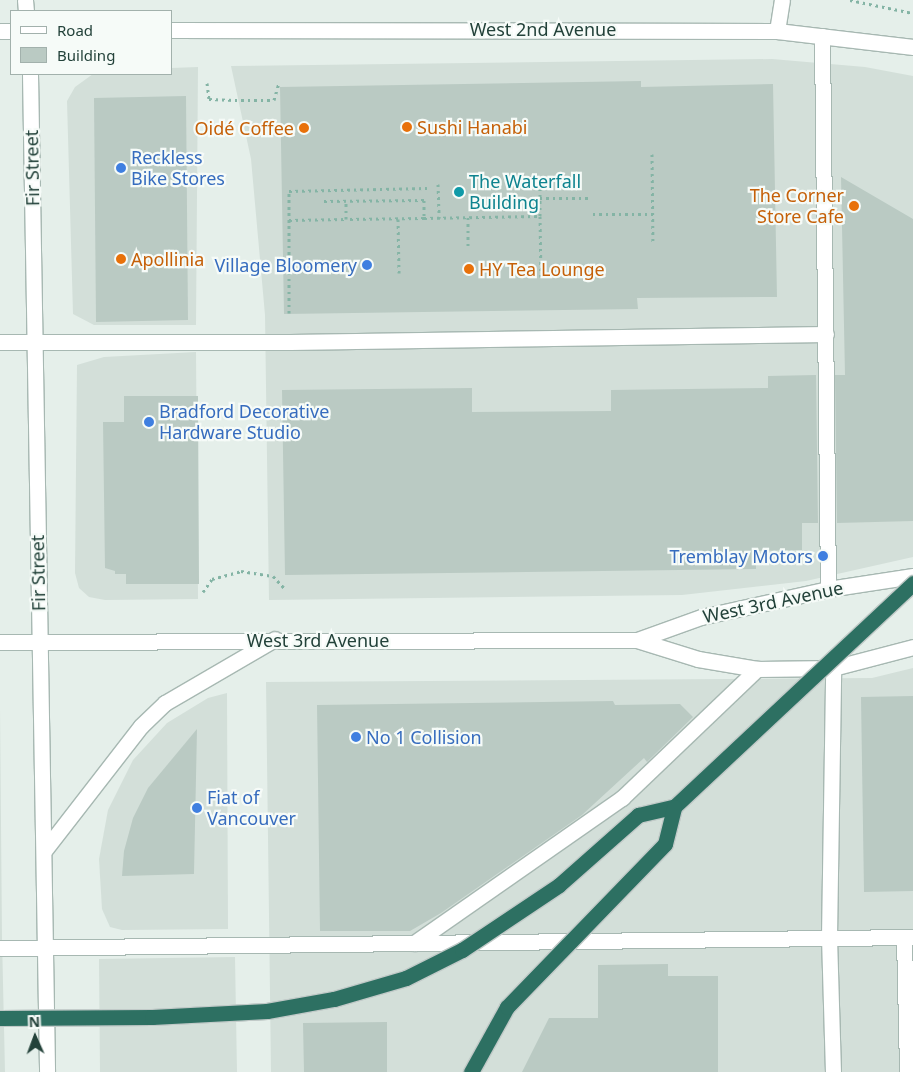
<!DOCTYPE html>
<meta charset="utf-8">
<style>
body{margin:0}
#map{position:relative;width:913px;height:1072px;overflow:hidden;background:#e5efea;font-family:"Noto Sans",sans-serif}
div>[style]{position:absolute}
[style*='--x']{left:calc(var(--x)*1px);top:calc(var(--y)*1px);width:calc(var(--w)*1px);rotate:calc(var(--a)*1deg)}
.built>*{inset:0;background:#d3dfd9}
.building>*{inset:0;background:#bacac3}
.path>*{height:3px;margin-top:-1.5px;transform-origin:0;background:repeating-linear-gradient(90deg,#84b4a5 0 2.5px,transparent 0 6.5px)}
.roads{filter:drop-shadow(1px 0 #a7b8b2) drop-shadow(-1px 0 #a7b8b2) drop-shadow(0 1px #a7b8b2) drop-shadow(0 -1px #a7b8b2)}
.minor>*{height:15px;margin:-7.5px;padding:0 7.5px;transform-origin:7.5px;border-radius:7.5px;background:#fff}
.bridges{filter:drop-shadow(1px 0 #c1cac8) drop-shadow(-1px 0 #c1cac8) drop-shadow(0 1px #c1cac8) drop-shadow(0 -1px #c1cac8)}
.highway-bridge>*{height:15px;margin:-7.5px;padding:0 7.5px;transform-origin:7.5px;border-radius:7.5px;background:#2d7062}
.dots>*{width:14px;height:14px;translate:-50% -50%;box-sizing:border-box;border:2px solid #f6fbf8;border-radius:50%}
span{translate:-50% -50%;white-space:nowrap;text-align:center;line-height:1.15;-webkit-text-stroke:4.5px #f6fbf8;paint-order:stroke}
.street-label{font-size:18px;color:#23423a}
.food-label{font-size:18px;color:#c56008}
.left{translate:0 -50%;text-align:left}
.right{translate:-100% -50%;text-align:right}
.shop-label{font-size:18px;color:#366cbe}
.culture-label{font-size:18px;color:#0d838f}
.legend{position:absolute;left:10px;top:10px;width:162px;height:65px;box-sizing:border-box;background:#f6fbf8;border:1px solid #a2b1ac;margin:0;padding:6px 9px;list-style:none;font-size:15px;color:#23423a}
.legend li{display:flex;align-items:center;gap:10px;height:25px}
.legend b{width:25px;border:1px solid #a2b1ac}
.north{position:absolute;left:10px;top:1012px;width:50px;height:50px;-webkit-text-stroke:4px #f6fbf8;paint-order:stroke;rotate:358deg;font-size:14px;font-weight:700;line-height:20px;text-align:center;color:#23423a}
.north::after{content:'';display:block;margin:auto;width:18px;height:22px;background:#23423a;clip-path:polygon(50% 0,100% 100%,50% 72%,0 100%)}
</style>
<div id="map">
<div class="built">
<div style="clip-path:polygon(772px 59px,865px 67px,913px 76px,913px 557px,806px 581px,682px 595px,269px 600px,265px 315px,251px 159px,231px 66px)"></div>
<div style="clip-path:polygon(198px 67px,196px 325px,94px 325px,73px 314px,67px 101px,75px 87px,93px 74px,171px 74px,171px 68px)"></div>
<div style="clip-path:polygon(196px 352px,198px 599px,105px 600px,89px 597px,79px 588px,75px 573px,77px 365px,104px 357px)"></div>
<div style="clip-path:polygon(913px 668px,913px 1072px,271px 1072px,266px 682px,872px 678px)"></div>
<div style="clip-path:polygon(227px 693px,228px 929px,122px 930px,110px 927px,102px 909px,99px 859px,108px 810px,133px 760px,167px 723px,208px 698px)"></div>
<div style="clip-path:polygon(0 707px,2px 938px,5px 1072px,0 1072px)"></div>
<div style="clip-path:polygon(235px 957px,237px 1072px,100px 1072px,99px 959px)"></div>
</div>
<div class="building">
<div style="clip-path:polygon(641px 81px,641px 87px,773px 84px,777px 297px,637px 298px,638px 309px,284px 314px,280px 87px)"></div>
<div style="clip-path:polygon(186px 96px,188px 320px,96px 322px,94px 98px)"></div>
<div style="clip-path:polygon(841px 177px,913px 219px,913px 521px,837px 523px,835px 375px,845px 375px)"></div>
<div style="clip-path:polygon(816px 375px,818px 523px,802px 523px,802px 550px,756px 551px,756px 569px,285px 575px,282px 390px,472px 388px,472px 412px,611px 411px,611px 390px,768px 388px,768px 376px)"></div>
<div style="clip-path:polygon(124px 396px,198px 396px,199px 584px,126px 584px,126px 574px,115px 574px,115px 571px,105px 568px,103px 422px,124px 422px)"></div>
<div style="clip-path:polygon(913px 696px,913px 891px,864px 892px,861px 697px)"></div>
<div style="clip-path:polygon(613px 701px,615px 705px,680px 704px,693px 717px,647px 762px,644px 758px,582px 815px,441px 913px,410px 931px,320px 931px,317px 705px)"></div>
<div style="clip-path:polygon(197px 729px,194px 874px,122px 876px,124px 851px,133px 818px,148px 788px)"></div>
<div style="clip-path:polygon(668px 964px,668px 976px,718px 976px,718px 1072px,522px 1072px,549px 1018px,598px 1018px,598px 965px)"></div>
<div style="clip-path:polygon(387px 1022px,387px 1072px,304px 1072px,303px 1023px)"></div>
</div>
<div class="path">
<div style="--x:850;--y:0;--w:64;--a:11.7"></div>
<div style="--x:207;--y:83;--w:16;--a:83"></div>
<div style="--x:209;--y:99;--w:26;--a:2"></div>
<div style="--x:235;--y:100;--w:39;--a:0"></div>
<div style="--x:274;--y:100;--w:18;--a:-74"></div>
<div style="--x:652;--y:154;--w:90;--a:89.4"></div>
<div style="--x:438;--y:184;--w:34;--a:88"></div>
<div style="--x:540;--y:198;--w:52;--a:0"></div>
<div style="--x:324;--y:201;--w:100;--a:-0.6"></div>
<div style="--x:424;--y:200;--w:18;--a:90"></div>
<div style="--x:424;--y:218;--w:78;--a:179.3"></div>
<div style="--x:346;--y:219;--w:18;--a:-90"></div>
<div style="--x:593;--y:214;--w:60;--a:0"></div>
<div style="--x:540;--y:216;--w:61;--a:89.1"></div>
<div style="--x:468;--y:217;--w:31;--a:90"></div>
<div style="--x:424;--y:218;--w:116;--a:-1"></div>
<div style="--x:540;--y:216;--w:34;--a:-90"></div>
<div style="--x:398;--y:219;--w:54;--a:88.9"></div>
<div style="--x:289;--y:220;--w:57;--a:-1"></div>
<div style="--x:289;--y:313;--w:122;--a:-90"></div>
<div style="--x:289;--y:191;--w:138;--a:-1.2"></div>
<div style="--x:203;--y:592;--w:16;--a:-55"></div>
<div style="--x:212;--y:579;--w:30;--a:-15"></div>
<div style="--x:241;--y:571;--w:32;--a:9"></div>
<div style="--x:273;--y:576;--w:19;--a:47"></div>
</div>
<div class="roads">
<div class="minor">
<div style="--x:25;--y:0;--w:11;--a:85"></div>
<div style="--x:171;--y:30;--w:606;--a:0.09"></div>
<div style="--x:777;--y:31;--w:137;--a:6.7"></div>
<div style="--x:0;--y:31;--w:11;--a:0"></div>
<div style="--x:777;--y:31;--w:31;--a:-81"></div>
<div style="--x:822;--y:36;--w:553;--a:89.38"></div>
<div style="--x:30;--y:74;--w:998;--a:89.02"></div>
<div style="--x:0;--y:342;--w:290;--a:0"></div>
<div style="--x:290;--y:342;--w:536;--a:-0.86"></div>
<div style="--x:637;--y:640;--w:68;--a:-19.8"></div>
<div style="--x:701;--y:617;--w:130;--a:-12.4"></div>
<div style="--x:828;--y:589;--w:86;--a:-8.7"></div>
<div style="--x:0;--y:642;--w:637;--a:-0.18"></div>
<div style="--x:637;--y:640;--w:64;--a:17.3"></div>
<div style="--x:698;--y:659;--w:60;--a:9.6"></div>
<div style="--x:757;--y:669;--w:76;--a:-0.8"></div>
<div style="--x:833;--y:668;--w:83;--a:-14.7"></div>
<div style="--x:44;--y:851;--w:158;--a:-52.2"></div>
<div style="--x:141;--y:726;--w:33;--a:-44"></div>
<div style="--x:165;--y:703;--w:127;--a:-30.2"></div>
<div style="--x:904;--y:937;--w:135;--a:88.7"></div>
<div style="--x:414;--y:943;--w:254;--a:-34.9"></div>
<div style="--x:622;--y:798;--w:187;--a:-43.7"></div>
<div style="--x:0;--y:948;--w:913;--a:-0.69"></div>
<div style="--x:833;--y:1072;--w:135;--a:-91.7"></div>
<div style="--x:829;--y:937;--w:269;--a:-89.1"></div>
</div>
</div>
<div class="bridges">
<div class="highway-bridge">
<div style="--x:0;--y:1018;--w:152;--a:-0.4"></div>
<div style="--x:152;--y:1017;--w:115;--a:-3"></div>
<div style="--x:267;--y:1011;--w:68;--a:-10.2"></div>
<div style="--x:334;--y:999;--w:75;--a:-16.3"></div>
<div style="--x:406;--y:978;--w:63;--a:-26.6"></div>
<div style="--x:462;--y:950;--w:117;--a:-33.8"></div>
<div style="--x:559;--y:885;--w:106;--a:-41.5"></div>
<div style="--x:638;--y:815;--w:37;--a:-13"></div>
<div style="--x:674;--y:807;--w:328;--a:-43.1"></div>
<div style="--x:471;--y:1072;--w:74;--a:-61"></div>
<div style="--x:507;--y:1007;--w:227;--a:-45.9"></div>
<div style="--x:665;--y:844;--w:38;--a:-76"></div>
</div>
</div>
<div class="dots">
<div style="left:407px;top:127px;background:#e8710a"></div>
<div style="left:304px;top:128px;background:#e8710a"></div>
<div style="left:121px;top:168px;background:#3f7fe0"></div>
<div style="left:459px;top:192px;background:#0f9aa8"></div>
<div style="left:854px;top:206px;background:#e8710a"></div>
<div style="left:121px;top:259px;background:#e8710a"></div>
<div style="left:367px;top:265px;background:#3f7fe0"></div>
<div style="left:469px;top:269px;background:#e8710a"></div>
<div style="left:149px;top:422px;background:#3f7fe0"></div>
<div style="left:823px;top:556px;background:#3f7fe0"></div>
<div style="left:356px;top:737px;background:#3f7fe0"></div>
<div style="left:197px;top:808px;background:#3f7fe0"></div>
</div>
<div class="street-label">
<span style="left:543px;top:29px">West 2nd Avenue</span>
<span style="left:32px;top:168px;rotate:-91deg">Fir Street</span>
<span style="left:38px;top:573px;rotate:-91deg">Fir Street</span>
<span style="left:773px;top:602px;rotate:-12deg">West 3rd Avenue</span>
<span style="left:318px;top:640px">West 3rd Avenue</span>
</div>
<div class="food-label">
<span class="left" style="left:417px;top:127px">Sushi Hanabi</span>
<span class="right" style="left:294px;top:128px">Oidé Coffee</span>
<span class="right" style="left:844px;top:206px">The Corner<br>Store Cafe</span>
<span class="left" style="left:131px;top:259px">Apollinia</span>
<span class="left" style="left:479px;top:269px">HY Tea Lounge</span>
</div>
<div class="shop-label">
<span class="left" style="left:131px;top:168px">Reckless<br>Bike Stores</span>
<span class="right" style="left:357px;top:265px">Village Bloomery</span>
<span class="left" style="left:159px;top:422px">Bradford Decorative<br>Hardware Studio</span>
<span class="right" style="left:813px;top:556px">Tremblay Motors</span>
<span class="left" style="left:366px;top:737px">No 1 Collision</span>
<span class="left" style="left:207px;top:808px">Fiat of<br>Vancouver</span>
</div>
<div class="culture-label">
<span class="left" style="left:469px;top:192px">The Waterfall<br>Building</span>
</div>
<ul class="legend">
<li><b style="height:6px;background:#fff"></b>Road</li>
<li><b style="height:14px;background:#bacac3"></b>Building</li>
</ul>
<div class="north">N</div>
</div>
